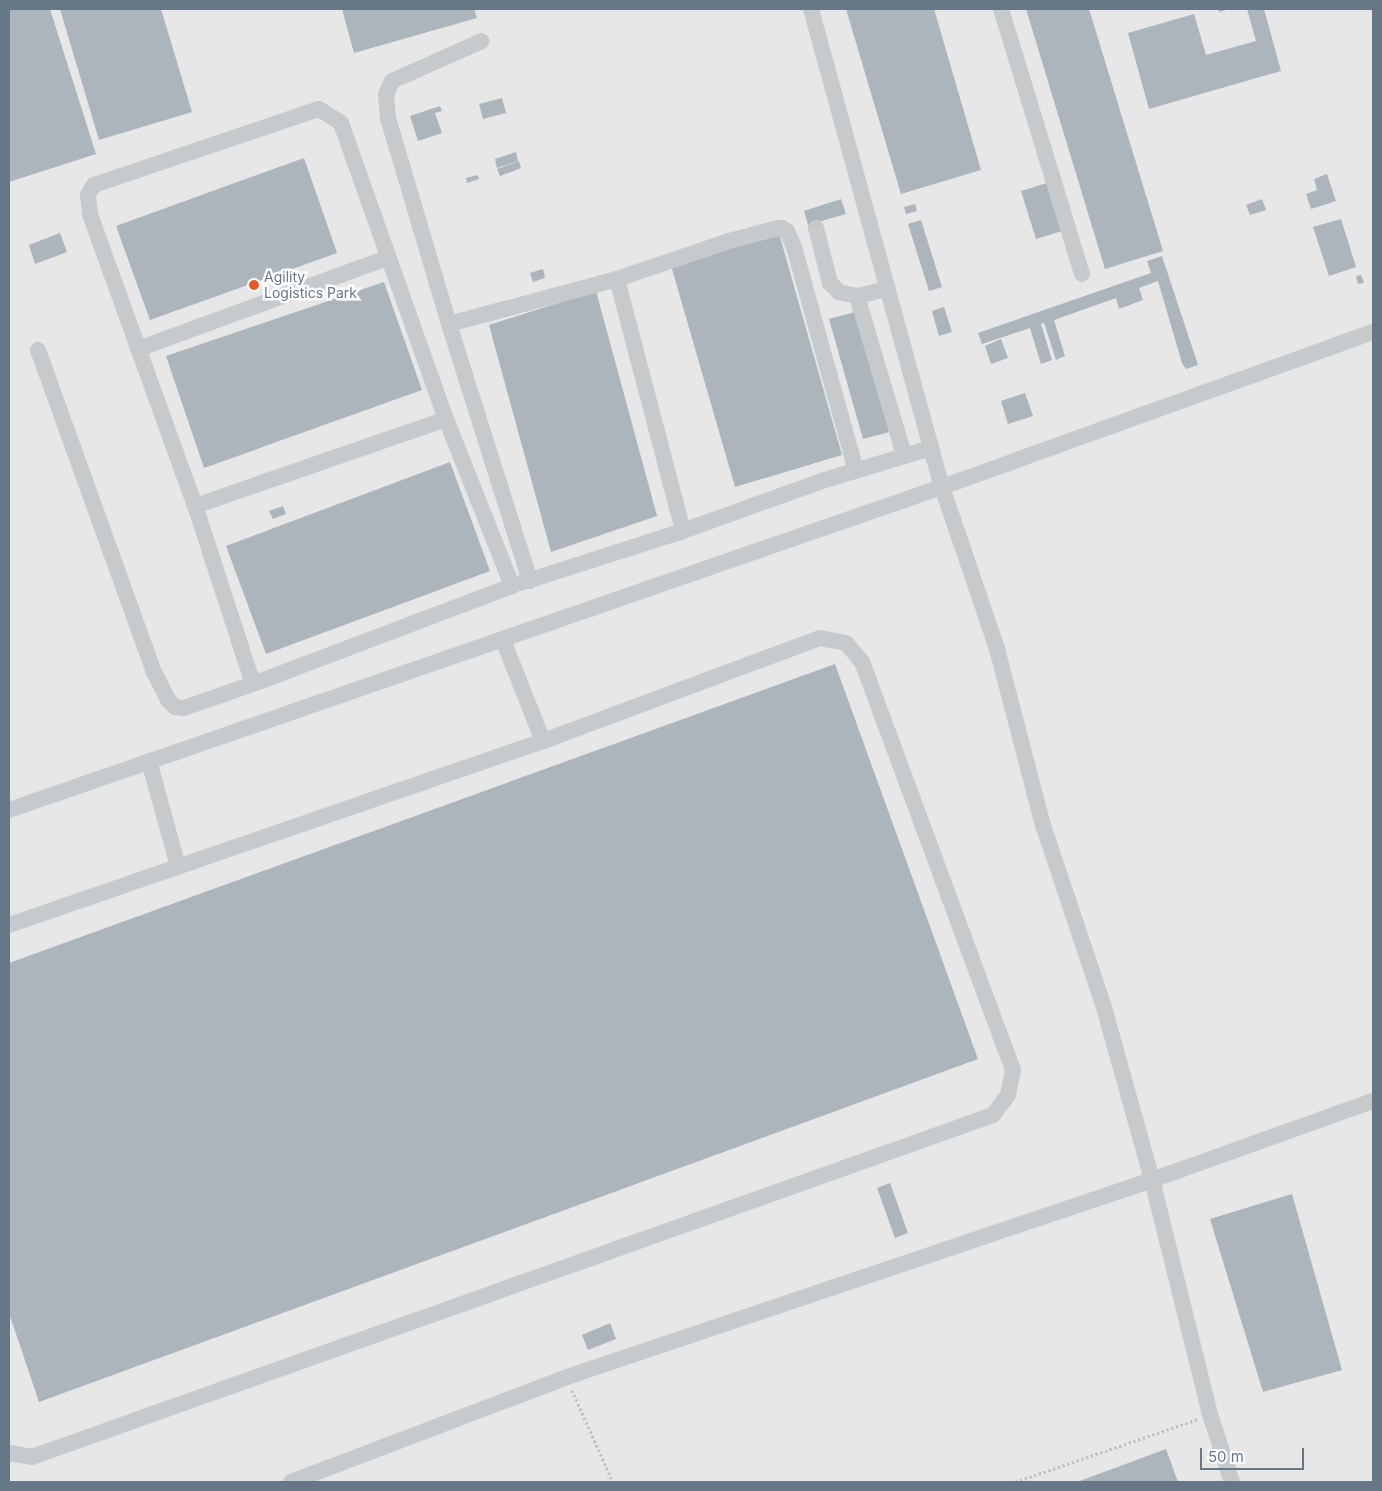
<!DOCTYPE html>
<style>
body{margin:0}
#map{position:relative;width:1382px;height:1491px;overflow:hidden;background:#f8f8f5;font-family:Inter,sans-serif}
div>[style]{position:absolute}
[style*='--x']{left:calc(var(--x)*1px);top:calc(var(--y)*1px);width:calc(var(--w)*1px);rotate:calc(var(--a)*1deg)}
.built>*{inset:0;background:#e6e7e6}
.building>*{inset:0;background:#acb5bb}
.path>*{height:2.5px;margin-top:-1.25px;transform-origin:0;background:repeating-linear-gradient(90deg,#bfc2c4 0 2.5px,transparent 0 5px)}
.minor>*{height:16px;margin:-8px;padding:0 8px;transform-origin:8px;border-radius:8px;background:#c6cacd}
.dots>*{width:14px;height:14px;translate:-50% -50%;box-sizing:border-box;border:2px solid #fff;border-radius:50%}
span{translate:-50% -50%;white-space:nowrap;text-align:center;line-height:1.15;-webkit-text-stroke:5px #fff;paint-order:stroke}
.poi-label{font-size:14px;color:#667887}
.left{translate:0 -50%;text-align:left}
.frame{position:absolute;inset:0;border:10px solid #667887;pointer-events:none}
.scale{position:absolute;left:1200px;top:1448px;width:104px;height:22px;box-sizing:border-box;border:2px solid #667887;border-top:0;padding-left:6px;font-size:15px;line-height:18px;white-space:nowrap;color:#667887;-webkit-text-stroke:4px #fff;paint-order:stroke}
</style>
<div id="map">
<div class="built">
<div style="clip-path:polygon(9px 9px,1373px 9px,1373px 1482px,9px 1482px)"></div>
</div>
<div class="building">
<div style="clip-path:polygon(9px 9px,50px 9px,96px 154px,9px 182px)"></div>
<div style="clip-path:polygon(60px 9px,161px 9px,192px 112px,99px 140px)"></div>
<div style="clip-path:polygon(342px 9px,474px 9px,477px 18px,354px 53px)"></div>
<div style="clip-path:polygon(846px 9px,934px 9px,981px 170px,901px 194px)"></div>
<div style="clip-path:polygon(1026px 9px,1089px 9px,1163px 251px,1105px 269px)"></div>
<div style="clip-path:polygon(1218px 9px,1230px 9px,1219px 12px)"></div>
<div style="clip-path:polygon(1247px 9px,1264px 9px,1281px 71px,1149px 109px,1128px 33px,1194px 14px,1206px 55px,1256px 41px)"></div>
<div style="clip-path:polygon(502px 98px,506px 113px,483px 119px,479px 104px)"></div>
<div style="clip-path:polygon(440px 106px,442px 111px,435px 113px,442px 133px,418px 141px,410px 116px)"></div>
<div style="clip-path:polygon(516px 152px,518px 161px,497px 168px,495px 159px)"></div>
<div style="clip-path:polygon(304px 158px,337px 253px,150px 320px,116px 226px)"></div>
<div style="clip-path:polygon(519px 161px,521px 168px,500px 176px,497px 169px)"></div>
<div style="clip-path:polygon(1327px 174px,1336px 201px,1311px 209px,1306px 194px,1317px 190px,1314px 179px)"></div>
<div style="clip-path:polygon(478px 175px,479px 179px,467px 183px,466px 178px)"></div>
<div style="clip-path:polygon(1047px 183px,1062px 231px,1036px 239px,1021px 191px)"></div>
<div style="clip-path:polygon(841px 199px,846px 214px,808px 225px,804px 211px)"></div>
<div style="clip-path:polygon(1262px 199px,1266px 210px,1250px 215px,1246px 205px)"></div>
<div style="clip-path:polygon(915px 204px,917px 211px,906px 214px,904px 207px)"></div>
<div style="clip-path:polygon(1341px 219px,1356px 267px,1329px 276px,1313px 227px)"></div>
<div style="clip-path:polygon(921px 220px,942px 287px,929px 291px,908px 224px)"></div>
<div style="clip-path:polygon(778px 230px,842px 455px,735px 487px,670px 262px)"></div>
<div style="clip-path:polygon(60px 233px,67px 252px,35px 264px,29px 245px)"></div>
<div style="clip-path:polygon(1162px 256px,1198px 365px,1186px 369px,1182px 363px,1158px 281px,1139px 288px,1143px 300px,1119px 309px,1116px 298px,1054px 320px,1065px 356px,1056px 360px,1044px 323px,1041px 324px,1052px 360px,1041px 364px,1030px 328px,982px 344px,978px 333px,1151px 273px,1147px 261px)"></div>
<div style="clip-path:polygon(543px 269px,545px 278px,533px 282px,530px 273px)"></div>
<div style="clip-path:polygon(1361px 275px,1364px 283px,1358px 284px,1356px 276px)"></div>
<div style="clip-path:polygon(384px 282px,422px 390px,204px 468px,166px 356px)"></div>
<div style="clip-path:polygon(596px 291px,657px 516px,551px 552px,489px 325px)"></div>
<div style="clip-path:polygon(944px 307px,952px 332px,939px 336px,932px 311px)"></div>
<div style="clip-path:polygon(859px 311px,893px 431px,863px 439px,829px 319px)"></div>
<div style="clip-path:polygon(1001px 339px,1008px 358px,991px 364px,985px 346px)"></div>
<div style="clip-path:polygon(1025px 393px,1033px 416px,1008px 424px,1001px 401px)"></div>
<div style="clip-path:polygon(450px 462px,490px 571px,266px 654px,226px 546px)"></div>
<div style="clip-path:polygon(283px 506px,286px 514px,273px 519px,269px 511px)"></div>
<div style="clip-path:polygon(835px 664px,978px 1059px,39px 1402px,9px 1313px,9px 963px)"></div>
<div style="clip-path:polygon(890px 1183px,908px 1233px,895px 1238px,877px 1188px)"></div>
<div style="clip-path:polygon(1292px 1194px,1342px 1370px,1263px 1392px,1210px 1219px)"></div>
<div style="clip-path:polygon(610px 1323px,616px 1339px,588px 1350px,582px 1335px)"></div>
<div style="clip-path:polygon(1166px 1449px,1178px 1482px,1077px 1482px)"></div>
</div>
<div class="path">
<div style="--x:572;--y:1390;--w:101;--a:66"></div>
<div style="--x:1015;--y:1482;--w:194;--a:-19"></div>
</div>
<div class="minor">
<div style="--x:811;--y:9;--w:496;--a:74.7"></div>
<div style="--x:942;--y:487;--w:171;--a:71.2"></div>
<div style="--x:997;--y:649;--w:182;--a:75.4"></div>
<div style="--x:1043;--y:825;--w:189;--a:71.5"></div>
<div style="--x:1103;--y:1004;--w:183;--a:74.4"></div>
<div style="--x:1152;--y:1180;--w:241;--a:76.1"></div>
<div style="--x:1210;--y:1414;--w:71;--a:72.1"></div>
<div style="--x:1001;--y:9;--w:277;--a:73"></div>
<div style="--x:319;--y:109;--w:26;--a:32"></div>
<div style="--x:341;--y:123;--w:314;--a:70.5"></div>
<div style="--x:446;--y:419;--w:180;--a:68.4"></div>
<div style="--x:512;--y:586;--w:277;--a:159.3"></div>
<div style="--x:253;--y:684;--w:187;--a:-108"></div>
<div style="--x:195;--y:506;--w:310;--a:-109.8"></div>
<div style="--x:90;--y:214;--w:19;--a:-96"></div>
<div style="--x:88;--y:195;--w:12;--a:-59"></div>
<div style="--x:94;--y:185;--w:237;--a:-18.7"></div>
<div style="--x:816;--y:228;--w:57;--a:75.7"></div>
<div style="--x:830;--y:283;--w:13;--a:45"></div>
<div style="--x:839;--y:292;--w:18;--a:13"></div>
<div style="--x:617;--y:279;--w:118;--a:-18.7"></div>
<div style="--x:729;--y:241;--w:47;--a:-14.9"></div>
<div style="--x:774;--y:229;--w:8;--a:-7"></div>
<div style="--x:782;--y:228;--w:6;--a:31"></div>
<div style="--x:787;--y:231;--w:17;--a:66"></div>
<div style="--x:794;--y:247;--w:231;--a:74.5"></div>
<div style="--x:886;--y:289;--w:30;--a:166"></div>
<div style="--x:857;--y:296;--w:166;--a:73.5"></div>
<div style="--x:449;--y:324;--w:215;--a:-106.5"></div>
<div style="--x:388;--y:118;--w:24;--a:-95"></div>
<div style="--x:386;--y:94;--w:14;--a:-65"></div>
<div style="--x:392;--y:81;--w:98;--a:-24"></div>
<div style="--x:138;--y:349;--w:265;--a:-20.1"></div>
<div style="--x:38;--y:350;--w:340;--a:70.2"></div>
<div style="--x:153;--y:670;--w:34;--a:63"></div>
<div style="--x:168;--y:700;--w:10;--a:45"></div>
<div style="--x:175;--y:707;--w:9;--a:6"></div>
<div style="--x:184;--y:708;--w:73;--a:-19.2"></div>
<div style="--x:195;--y:506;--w:266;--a:-19.1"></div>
<div style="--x:530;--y:581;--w:269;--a:-107.5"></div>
<div style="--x:449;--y:324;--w:174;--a:-15"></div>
<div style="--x:617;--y:279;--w:260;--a:75.3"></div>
<div style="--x:521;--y:583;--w:170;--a:-17.8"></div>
<div style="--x:683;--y:531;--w:151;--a:-19.8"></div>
<div style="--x:825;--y:480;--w:111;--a:-16.8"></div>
<div style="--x:149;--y:761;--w:109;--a:74.6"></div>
<div style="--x:9;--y:810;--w:987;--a:-19.1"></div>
<div style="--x:942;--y:487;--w:458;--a:-19.8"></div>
<div style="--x:9;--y:925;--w:565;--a:-19.01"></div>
<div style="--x:9;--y:1453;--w:23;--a:10"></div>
<div style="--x:32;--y:1457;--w:1020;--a:-19.59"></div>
<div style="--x:993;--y:1115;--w:25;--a:-53"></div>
<div style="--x:1008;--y:1095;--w:25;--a:-79"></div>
<div style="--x:1013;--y:1070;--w:435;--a:-110.3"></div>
<div style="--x:862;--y:662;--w:25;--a:-130"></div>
<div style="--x:846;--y:643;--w:26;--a:-169"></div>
<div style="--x:820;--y:638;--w:296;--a:159.6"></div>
<div style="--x:543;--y:741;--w:109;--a:-111.6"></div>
<div style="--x:291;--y:1482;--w:295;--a:-20.8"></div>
<div style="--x:567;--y:1377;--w:617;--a:-18.61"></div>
<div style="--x:1152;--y:1180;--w:235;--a:-19.7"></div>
</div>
<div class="dots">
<div style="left:254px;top:285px;background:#e75826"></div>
</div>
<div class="poi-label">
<span class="left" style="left:264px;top:285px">Agility<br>Logistics Park</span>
</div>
<div class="frame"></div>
<div class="scale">50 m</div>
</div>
